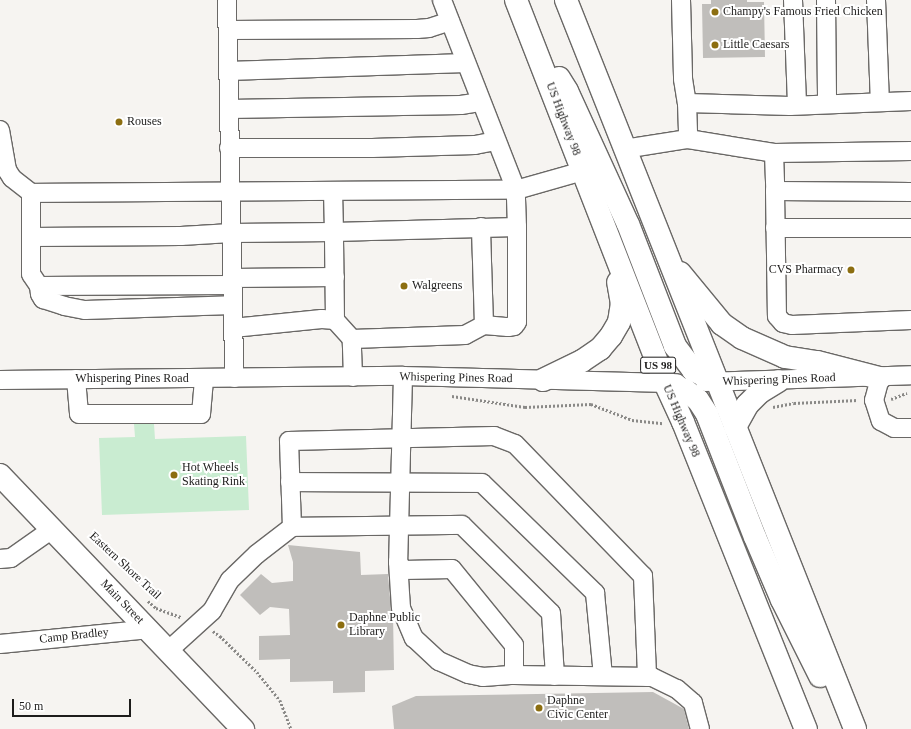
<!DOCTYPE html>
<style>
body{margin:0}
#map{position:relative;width:911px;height:729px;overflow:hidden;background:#f6f4f1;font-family:"Times New Roman",serif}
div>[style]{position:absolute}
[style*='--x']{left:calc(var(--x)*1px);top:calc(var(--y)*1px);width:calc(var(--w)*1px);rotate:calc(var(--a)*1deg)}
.green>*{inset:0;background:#c9ecd1}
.building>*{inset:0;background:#c0bebb}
.path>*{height:2.5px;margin-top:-1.25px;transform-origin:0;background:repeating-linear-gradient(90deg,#8a8987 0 2px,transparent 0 4px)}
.roads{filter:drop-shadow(1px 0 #6a6866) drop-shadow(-1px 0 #6a6866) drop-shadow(0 1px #6a6866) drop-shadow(0 -1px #6a6866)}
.minor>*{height:18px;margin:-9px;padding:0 9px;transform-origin:9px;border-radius:9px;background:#fff}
.major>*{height:22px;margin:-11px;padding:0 11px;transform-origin:11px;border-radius:11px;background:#fff}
.dots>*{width:11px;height:11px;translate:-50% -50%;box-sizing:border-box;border:2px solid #fff;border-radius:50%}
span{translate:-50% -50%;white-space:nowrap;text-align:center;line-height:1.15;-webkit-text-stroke:4px #fff;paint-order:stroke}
.shield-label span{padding:1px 3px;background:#fff;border:1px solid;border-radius:3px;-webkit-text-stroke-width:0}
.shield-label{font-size:11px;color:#1d1c1b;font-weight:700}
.poi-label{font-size:12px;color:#1d1c1b}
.left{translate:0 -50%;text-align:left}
.right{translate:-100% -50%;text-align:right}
.street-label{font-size:12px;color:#1d1c1b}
.scale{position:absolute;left:12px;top:699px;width:119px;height:18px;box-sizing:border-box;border:2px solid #1d1c1b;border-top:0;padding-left:5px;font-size:12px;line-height:14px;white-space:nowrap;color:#1d1c1b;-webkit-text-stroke:3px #fff;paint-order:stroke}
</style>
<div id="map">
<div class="green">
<div style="clip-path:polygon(134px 424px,154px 424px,155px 439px,246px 436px,249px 510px,102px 515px,99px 438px,135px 437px)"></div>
</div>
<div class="building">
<div style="clip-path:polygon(711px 0,747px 0,747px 2px,764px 2px,765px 57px,703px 58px,702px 4px,711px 4px)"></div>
<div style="clip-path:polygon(288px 545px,360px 552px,361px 575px,388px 574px,391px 609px,393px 615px,394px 670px,365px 671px,365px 692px,333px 693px,333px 681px,290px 682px,290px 659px,259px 660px,259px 636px,290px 635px,289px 609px,270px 607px,260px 615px,240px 595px,261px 574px,272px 583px,293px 581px,293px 562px)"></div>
<div style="clip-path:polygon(653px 692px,684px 709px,689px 729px,394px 729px,392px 706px,416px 696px)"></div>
</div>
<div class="path">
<div style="--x:452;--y:396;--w:74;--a:8.6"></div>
<div style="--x:525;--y:407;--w:66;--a:-2.6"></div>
<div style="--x:591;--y:404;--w:44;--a:21.3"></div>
<div style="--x:632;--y:420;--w:31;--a:6"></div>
<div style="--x:891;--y:399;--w:17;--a:-21"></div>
<div style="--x:773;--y:407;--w:21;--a:-11"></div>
<div style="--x:794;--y:403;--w:64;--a:-2.7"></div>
<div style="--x:148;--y:601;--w:11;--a:41"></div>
<div style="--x:156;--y:608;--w:27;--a:20"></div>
<div style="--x:213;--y:631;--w:9;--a:36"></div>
<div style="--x:220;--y:636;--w:52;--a:44.2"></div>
<div style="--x:257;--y:672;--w:36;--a:51"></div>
<div style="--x:280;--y:700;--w:31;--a:69"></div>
</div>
<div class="roads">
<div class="minor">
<div style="--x:227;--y:0;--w:378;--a:88.9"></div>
<div style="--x:681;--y:0;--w:79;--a:88.5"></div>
<div style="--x:683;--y:79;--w:24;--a:81"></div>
<div style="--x:687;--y:103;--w:36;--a:88"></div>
<div style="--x:793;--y:0;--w:105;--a:87.8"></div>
<div style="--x:826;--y:0;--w:104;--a:89.4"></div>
<div style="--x:876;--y:0;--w:102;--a:87.8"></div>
<div style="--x:228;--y:30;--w:189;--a:-0.3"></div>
<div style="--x:417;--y:29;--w:12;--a:-5"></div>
<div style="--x:429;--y:28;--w:22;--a:-18"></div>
<div style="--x:228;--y:71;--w:238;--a:-1.9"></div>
<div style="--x:687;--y:103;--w:103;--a:1.7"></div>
<div style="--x:790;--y:106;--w:121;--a:-2.4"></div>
<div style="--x:229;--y:109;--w:232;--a:-1"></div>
<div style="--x:461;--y:105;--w:20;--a:-9"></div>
<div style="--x:0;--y:130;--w:41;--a:80.1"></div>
<div style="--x:7;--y:170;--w:9;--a:58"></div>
<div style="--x:12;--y:178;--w:24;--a:38"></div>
<div style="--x:229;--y:148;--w:143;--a:0"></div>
<div style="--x:372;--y:148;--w:103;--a:-1.7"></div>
<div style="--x:475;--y:145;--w:21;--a:-11"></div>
<div style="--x:624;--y:149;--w:65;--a:-8.9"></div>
<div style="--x:688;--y:139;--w:87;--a:9.2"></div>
<div style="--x:774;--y:153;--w:38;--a:88"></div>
<div style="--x:775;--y:191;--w:136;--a:0.4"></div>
<div style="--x:774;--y:153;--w:137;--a:-0.8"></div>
<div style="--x:775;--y:191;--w:125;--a:89.1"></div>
<div style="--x:777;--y:316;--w:9;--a:49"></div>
<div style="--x:783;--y:323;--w:9;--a:13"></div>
<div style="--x:792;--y:325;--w:119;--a:-2.4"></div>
<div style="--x:775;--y:228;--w:136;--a:0"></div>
<div style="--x:31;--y:237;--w:150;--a:-0.4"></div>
<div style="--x:181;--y:236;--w:50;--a:-3.4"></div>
<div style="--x:231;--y:233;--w:103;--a:-0.6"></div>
<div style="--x:334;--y:232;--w:41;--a:-91.4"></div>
<div style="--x:232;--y:278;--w:103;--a:-0.6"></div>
<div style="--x:232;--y:285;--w:193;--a:179.7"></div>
<div style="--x:39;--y:286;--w:14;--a:-124"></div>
<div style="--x:31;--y:274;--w:81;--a:-90"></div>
<div style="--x:31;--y:193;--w:485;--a:-0.4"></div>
<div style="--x:516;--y:190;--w:204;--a:-111.3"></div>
<div style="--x:39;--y:286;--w:8;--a:83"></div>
<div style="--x:40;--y:294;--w:6;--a:59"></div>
<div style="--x:43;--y:299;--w:22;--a:18"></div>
<div style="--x:64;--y:306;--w:21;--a:11"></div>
<div style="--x:85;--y:310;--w:147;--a:-1.9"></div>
<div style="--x:484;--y:325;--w:24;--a:5"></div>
<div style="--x:508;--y:327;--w:6;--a:-9"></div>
<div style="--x:514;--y:326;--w:5;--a:-53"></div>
<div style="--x:517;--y:322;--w:95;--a:-90"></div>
<div style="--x:233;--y:328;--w:89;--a:-5.8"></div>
<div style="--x:322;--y:319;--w:13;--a:4"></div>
<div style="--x:352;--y:339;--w:113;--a:-2"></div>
<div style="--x:465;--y:335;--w:21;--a:-28"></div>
<div style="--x:484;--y:325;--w:98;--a:-91.8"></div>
<div style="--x:403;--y:376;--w:186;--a:91.5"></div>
<div style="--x:398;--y:562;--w:46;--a:86.3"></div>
<div style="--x:401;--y:608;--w:33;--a:67"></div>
<div style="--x:414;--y:638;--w:34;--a:43"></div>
<div style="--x:439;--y:661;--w:32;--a:24"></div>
<div style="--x:468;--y:674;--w:15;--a:11"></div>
<div style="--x:483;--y:677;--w:31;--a:-4"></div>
<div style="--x:353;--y:377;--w:38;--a:-92"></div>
<div style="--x:352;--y:339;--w:25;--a:-132"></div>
<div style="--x:335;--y:320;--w:88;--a:-90.7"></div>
<div style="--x:334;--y:232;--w:183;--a:-1.6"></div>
<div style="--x:517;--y:227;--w:37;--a:-92"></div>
<div style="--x:516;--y:190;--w:70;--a:-15.8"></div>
<div style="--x:880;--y:378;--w:23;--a:105"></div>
<div style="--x:874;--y:400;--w:22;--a:72"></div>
<div style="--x:881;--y:421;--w:15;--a:28"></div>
<div style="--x:894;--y:428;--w:17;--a:0"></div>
<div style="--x:76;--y:379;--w:35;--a:85"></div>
<div style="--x:79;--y:414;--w:122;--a:0"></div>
<div style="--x:201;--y:414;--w:36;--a:-85"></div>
<div style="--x:0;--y:380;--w:403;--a:-0.6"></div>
<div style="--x:403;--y:376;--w:274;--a:1.5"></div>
<div style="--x:705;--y:382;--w:206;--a:-1.9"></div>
<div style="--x:290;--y:482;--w:192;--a:0.3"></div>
<div style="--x:482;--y:483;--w:158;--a:44.2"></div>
<div style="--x:595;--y:593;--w:83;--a:84.5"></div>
<div style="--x:292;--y:527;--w:86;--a:-92"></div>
<div style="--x:289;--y:441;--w:205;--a:-1.4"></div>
<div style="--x:494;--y:436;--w:22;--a:21"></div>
<div style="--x:515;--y:444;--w:184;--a:45.9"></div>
<div style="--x:643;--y:576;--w:101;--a:87.7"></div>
<div style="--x:0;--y:559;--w:11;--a:-5"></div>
<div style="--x:11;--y:558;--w:49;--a:-35"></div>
<div style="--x:398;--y:562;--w:9;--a:58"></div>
<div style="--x:403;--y:570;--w:49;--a:-1.2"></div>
<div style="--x:452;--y:569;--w:98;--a:50.8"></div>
<div style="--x:514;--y:645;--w:30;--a:90"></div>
<div style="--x:514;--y:675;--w:138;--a:0.8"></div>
<div style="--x:652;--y:677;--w:28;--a:26"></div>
<div style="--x:677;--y:689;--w:21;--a:41"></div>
<div style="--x:693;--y:703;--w:27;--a:75"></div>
<div style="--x:0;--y:644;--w:150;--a:-5.7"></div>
<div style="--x:169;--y:650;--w:58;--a:-42.2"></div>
<div style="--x:212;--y:611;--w:36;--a:-60"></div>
<div style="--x:230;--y:580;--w:37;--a:-44"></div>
<div style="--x:257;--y:554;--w:44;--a:-37.6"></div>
<div style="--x:292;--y:527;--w:170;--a:-0.7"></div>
<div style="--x:462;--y:525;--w:125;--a:44.7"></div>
<div style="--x:551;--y:613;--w:63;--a:86.4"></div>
</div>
<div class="major">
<div style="--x:516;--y:0;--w:411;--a:68.7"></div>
<div style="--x:665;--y:383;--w:43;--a:65.2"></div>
<div style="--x:683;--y:422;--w:331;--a:68.2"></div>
<div style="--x:566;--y:0;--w:784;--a:68.37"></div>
<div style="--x:559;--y:78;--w:15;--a:58"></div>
<div style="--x:567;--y:91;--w:146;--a:65.4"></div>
<div style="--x:628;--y:224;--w:131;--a:68.9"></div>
<div style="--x:675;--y:346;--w:30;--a:53"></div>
<div style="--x:693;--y:370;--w:27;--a:27"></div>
<div style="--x:680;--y:273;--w:66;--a:50.5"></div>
<div style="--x:722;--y:324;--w:24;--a:35"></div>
<div style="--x:742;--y:338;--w:47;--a:23.8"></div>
<div style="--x:785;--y:357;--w:32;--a:9"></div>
<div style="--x:817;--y:362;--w:65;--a:14.3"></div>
<div style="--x:543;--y:380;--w:43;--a:-26"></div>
<div style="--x:582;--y:361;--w:22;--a:-34"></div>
<div style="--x:600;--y:349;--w:17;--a:-50"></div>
<div style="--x:611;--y:336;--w:16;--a:-60"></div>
<div style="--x:619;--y:322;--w:18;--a:-81"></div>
<div style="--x:622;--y:304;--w:22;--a:-100"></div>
<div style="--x:665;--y:383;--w:21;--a:19"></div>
<div style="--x:685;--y:390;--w:16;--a:38"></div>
<div style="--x:698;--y:400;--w:17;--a:57"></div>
<div style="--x:707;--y:414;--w:132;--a:68.7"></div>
<div style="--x:755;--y:537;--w:69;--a:66.8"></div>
<div style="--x:782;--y:600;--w:85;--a:63.4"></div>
<div style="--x:735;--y:427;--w:25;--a:-61"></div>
<div style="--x:747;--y:405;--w:18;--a:-45"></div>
<div style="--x:760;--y:392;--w:21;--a:-31"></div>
<div style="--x:0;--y:475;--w:352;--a:46.3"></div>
</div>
</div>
<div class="dots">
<div style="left:715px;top:12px;background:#8c6e11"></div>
<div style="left:715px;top:45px;background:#8c6e11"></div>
<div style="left:119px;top:122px;background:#8c6e11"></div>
<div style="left:851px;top:270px;background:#8c6e11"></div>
<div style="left:404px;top:286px;background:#8c6e11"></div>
<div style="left:174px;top:475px;background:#8c6e11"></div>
<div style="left:341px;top:625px;background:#8c6e11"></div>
<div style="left:539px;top:708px;background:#8c6e11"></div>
</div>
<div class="shield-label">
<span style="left:658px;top:365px">US 98</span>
</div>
<div class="poi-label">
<span class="left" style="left:723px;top:12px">Champy's Famous Fried Chicken</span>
<span class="left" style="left:723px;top:45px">Little Caesars</span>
<span class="left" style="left:127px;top:122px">Rouses</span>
<span class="right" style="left:843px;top:270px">CVS Pharmacy</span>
<span class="left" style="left:412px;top:286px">Walgreens</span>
<span class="left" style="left:182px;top:475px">Hot Wheels<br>Skating Rink</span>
<span class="left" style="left:349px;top:625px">Daphne Public<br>Library</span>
<span class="left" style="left:547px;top:708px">Daphne<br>Civic Center</span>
</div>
<div class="street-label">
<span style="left:563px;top:119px;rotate:69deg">US Highway 98</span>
<span style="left:456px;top:378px;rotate:1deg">Whispering Pines Road</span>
<span style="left:132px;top:379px">Whispering Pines Road</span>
<span style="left:779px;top:380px;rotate:-2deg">Whispering Pines Road</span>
<span style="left:681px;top:421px;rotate:67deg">US Highway 98</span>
<span style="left:125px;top:566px;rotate:43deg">Eastern Shore Trail</span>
<span style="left:122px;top:602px;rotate:46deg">Main Street</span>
<span style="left:74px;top:636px;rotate:-6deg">Camp Bradley</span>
</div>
<div class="scale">50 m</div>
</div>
